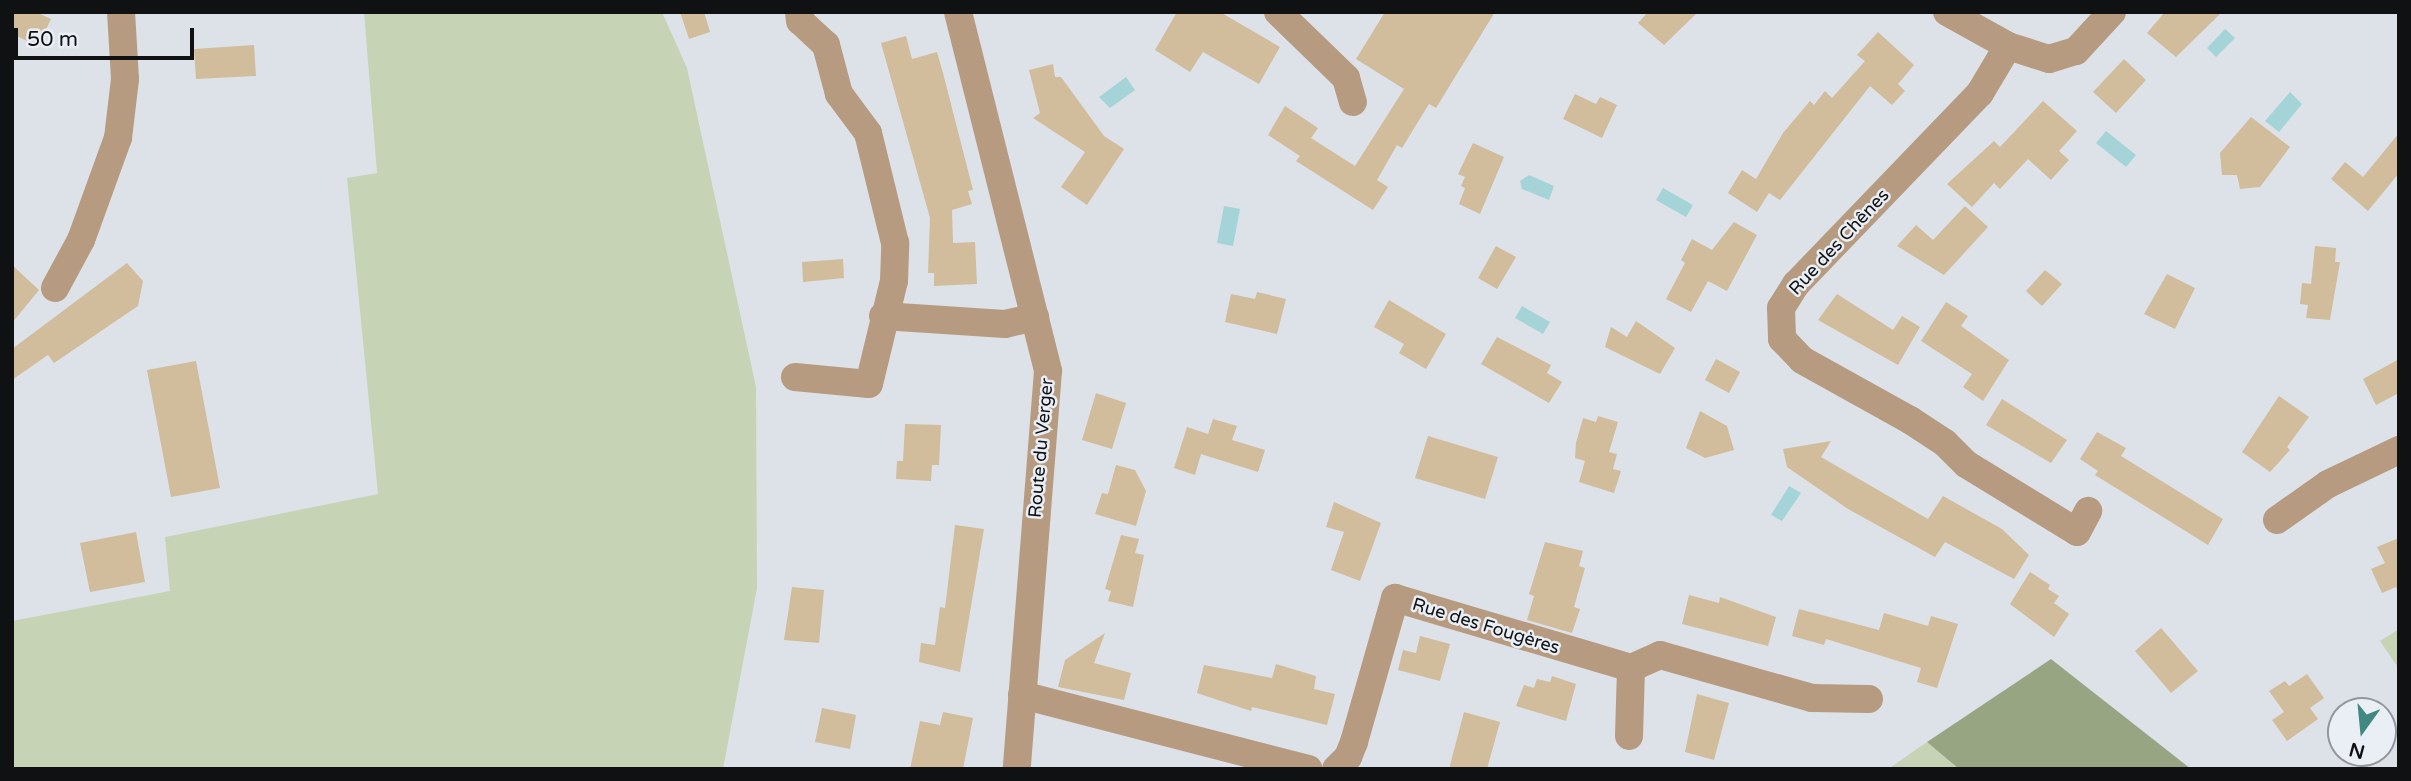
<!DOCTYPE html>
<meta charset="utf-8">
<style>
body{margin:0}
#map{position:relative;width:2411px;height:781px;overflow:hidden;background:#dde2e9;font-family:"Varela Round",sans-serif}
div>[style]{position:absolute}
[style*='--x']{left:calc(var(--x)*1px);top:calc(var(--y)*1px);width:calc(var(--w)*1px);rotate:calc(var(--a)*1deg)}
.green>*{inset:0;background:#c7d3b5}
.forest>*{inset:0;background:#98a583}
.water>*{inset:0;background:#a4d4d8}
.building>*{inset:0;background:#d1bc9b}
.minor>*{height:28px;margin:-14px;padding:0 14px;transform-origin:14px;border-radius:14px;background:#b69b80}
span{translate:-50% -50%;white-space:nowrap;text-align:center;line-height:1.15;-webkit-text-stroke:5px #eaeff6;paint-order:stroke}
.street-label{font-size:18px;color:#101113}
.frame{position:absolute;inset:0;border:14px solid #101113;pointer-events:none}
.north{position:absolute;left:2327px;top:697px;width:70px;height:70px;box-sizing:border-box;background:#eaeff6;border:2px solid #93969b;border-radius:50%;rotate:195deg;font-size:19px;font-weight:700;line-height:28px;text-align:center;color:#101113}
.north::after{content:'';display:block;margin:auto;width:24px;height:32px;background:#418882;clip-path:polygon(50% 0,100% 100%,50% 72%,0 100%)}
.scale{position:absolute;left:14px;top:28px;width:180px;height:32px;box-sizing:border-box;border:4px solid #101113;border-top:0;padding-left:9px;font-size:21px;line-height:24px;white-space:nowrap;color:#101113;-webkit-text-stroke:5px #eaeff6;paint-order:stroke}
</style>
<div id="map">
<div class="green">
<div style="clip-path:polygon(364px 12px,662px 12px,687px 68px,756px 387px,757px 588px,723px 769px,12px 769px,12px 621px,170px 591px,165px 537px,378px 494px,347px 178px,377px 173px)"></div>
<div style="clip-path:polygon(2399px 629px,2399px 669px,2380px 641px)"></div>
<div style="clip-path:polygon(1927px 742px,1959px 769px,1888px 769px)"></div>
</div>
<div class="forest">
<div style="clip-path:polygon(2051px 659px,2191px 769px,1959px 769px,1927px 742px)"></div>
</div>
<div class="water">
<div style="clip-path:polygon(2225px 29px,2235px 38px,2216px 57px,2207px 48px)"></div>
<div style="clip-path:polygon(1126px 77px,1135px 90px,1110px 108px,1099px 97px)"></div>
<div style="clip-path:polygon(2290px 92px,2302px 104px,2279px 132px,2265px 121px)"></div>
<div style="clip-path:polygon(2106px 131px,2136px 155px,2126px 167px,2096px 143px)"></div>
<div style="clip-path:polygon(1529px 175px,1554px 186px,1549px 200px,1522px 189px,1520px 181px)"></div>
<div style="clip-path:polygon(1663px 188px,1693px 205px,1686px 217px,1656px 200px)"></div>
<div style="clip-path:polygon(1224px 206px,1240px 209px,1233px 246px,1217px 243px)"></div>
<div style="clip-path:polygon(1522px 306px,1550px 322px,1543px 334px,1515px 318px)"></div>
<div style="clip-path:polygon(1789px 486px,1801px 493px,1782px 521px,1771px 515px)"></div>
</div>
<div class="building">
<div style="clip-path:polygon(12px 12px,36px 12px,51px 19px,38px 46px,12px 34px)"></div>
<div style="clip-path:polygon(680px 12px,704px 12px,710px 32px,689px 39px)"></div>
<div style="clip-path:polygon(1177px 12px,1220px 12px,1280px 47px,1259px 84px,1203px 52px,1190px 72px,1155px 50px)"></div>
<div style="clip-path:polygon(1385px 12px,1495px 12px,1436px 108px,1429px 104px,1402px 148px,1397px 145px,1377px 180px,1388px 187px,1373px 210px,1296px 161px,1300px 156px,1268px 135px,1285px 106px,1318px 128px,1311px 138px,1355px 166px,1404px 89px,1356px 59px)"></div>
<div style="clip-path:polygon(1648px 12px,1698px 12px,1664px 45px,1638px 23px)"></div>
<div style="clip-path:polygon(2165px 12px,2222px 12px,2176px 57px,2147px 33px)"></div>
<div style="clip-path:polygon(1878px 32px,1914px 65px,1898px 84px,1905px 91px,1892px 105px,1870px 86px,1780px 200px,1769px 193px,1757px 212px,1728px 193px,1742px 170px,1756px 179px,1783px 133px,1810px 101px,1814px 105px,1825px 91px,1832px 98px,1865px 61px,1857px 55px)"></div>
<div style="clip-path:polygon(906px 36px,912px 59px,937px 52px,943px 73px,973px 190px,968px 191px,972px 204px,952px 210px,953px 243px,975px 242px,977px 284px,934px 286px,934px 273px,928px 273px,930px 218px,881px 43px)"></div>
<div style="clip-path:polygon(254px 45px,256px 76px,196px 79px,194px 49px)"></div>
<div style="clip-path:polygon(2124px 59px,2146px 80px,2116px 113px,2093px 92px)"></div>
<div style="clip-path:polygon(1053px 64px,1055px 77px,1061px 77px,1104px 136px,1124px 149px,1087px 205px,1061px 187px,1085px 152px,1033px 118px,1040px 113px,1029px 70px)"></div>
<div style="clip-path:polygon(1575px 94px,1596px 104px,1600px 97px,1617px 105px,1602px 138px,1563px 119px)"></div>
<div style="clip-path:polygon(2043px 101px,2077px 131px,2059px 151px,2069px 160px,2051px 180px,2028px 159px,2000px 189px,1994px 183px,1972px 207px,1947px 184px,1994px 141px,2000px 147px)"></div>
<div style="clip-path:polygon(2251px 117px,2290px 147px,2260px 187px,2240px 189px,2237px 175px,2222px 175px,2220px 153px)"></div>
<div style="clip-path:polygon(2399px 133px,2399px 173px,2368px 211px,2331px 179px,2345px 162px,2363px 177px)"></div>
<div style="clip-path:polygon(1473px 143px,1504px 157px,1480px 214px,1459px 204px,1465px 188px,1461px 186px,1465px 177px,1458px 174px)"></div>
<div style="clip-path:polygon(1965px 206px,1988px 227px,1944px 275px,1897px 246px,1916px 225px,1933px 240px)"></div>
<div style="clip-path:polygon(1734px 222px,1757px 235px,1727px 291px,1708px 281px,1691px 312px,1666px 299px,1685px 263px,1681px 260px,1692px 239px,1712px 250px)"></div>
<div style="clip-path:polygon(1496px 246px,1516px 257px,1497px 289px,1478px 278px)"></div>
<div style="clip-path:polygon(2315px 246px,2336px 248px,2335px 262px,2340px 262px,2330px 320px,2306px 318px,2308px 305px,2300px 304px,2302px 283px,2311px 284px)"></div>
<div style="clip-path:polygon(843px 259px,844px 278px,803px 282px,802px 262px)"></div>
<div style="clip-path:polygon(127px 263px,143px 281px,138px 306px,54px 363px,48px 355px,12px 380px,12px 349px)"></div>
<div style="clip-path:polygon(12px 265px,39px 290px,12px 323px)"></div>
<div style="clip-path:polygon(2045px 270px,2062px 284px,2042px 306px,2026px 291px)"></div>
<div style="clip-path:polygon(2167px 274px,2195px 288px,2175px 329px,2144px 314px)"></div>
<div style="clip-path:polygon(1257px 292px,1286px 299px,1277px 334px,1225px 322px,1231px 294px,1255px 299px)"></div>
<div style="clip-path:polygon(1837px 294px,1893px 330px,1902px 316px,1920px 327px,1898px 365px,1818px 320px)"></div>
<div style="clip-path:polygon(1389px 300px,1446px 334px,1426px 369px,1399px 353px,1404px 344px,1374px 327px)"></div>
<div style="clip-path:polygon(1946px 302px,1968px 316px,1961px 326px,2009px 360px,1983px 401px,1963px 387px,1972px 374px,1921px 341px)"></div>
<div style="clip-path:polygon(1636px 321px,1675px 348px,1660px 374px,1605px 347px,1611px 327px,1627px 337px)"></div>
<div style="clip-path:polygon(1497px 337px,1551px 365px,1547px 373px,1562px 382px,1549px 403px,1481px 364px)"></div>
<div style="clip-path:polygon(1716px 359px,1740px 372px,1729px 393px,1705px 380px)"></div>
<div style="clip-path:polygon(2399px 359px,2399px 393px,2376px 405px,2363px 379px)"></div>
<div style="clip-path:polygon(196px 361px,220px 488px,171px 497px,147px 370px)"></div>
<div style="clip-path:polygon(1096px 393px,1126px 403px,1112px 449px,1082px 440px)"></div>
<div style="clip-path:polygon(2279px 396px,2309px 417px,2287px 447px,2290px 450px,2270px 472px,2242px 452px)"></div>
<div style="clip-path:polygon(2002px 399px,2067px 440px,2051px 463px,1986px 425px)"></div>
<div style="clip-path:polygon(1700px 411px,1727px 426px,1734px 450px,1705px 458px,1686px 448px)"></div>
<div style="clip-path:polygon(1598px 416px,1618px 422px,1609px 452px,1617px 454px,1613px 469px,1621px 471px,1614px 493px,1579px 482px,1585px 461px,1575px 458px,1576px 443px,1583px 418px,1596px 422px)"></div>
<div style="clip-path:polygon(1213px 419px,1237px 426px,1232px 440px,1265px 450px,1258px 472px,1201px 454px,1195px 475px,1174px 468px,1187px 427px,1208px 434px)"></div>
<div style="clip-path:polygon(905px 424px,941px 425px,939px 465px,932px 465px,931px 481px,896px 479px,897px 461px,903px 461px)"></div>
<div style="clip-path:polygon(2097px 432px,2126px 448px,2121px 456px,2223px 519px,2208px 545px,2095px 475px,2098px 471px,2080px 459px)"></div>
<div style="clip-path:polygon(1428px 436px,1498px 457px,1485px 499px,1415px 478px)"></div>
<div style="clip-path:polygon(1831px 441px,1821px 457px,1928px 519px,1943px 496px,2002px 529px,2029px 555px,2014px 579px,1945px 542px,1935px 557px,1848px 509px,1787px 467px,1783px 449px)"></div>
<div style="clip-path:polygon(1116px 465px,1135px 470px,1146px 491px,1136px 526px,1095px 514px,1102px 493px,1108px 494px)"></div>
<div style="clip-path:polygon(1334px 502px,1381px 523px,1360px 581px,1331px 570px,1344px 532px,1326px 527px)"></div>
<div style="clip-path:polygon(955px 525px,984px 529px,960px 672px,919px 662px,921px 643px,935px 645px,940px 607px,945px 608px)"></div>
<div style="clip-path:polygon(136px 532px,145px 582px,90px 592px,80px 543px)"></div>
<div style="clip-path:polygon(1121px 535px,1139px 539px,1135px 553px,1144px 555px,1133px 607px,1108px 601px,1111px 591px,1105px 589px)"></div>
<div style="clip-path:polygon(2399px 538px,2399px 594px,2396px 587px,2382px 593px,2371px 569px,2385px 563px,2377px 547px)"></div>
<div style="clip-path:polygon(1545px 542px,1583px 551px,1579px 566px,1585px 568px,1574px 607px,1580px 609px,1572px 633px,1527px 620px,1534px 596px,1529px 594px)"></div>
<div style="clip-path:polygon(2030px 572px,2050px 585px,2048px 589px,2059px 596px,2054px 603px,2069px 614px,2054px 637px,2010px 604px)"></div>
<div style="clip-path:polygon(792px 587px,824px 590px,819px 643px,784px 640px)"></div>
<div style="clip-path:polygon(1689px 595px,1719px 603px,1720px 597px,1776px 617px,1768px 646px,1682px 624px)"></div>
<div style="clip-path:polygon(1799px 609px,1879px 630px,1884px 613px,1928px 626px,1931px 616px,1958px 624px,1937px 688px,1917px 682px,1921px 668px,1826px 639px,1824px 645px,1792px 636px)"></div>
<div style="clip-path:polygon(2161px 628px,2198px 671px,2171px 693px,2135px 651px)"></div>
<div style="clip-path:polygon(1105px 633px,1094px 663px,1131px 673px,1124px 700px,1058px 687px,1065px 660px)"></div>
<div style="clip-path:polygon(1420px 636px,1450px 644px,1440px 681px,1398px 670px,1403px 650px,1416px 653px)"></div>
<div style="clip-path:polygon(1276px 664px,1316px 676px,1314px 689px,1335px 694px,1327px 725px,1252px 707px,1251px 711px,1197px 693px,1204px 665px,1272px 678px)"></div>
<div style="clip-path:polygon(2307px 674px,2324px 698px,2310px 708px,2318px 719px,2287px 741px,2272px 720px,2284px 712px,2269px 691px,2285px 681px,2289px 686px)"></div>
<div style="clip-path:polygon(1552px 676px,1576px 684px,1566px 721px,1516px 706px,1524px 685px,1534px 688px,1537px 679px,1550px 682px)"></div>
<div style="clip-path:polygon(1697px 694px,1729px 703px,1714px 760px,1685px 752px)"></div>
<div style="clip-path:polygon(822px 708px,856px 715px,850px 749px,815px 742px)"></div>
<div style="clip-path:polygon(943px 712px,973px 718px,963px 769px,910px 769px,920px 721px,940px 725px)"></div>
<div style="clip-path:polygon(1464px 712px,1500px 722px,1487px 769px,1449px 769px)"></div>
</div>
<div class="minor">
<div style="--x:958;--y:12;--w:370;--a:75.9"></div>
<div style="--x:1048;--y:371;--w:399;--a:94.5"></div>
<div style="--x:1278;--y:12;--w:95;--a:44.1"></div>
<div style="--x:1346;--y:78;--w:25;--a:74"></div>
<div style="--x:1947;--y:12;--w:70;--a:29.1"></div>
<div style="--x:2008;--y:46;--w:55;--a:120.8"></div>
<div style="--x:1980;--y:93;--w:265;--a:133.9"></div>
<div style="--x:1796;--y:284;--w:28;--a:122"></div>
<div style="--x:1781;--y:308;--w:31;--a:88"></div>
<div style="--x:1782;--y:339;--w:29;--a:46"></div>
<div style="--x:1802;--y:360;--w:124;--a:29.1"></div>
<div style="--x:1910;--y:420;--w:42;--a:33.3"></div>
<div style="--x:1945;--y:443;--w:30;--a:45"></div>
<div style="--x:1966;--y:464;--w:130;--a:31.5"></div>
<div style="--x:2077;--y:532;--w:24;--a:-62"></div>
<div style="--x:2008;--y:46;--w:43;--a:17.6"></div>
<div style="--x:2049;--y:59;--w:28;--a:-17"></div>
<div style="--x:2076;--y:51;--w:53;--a:-47.3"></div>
<div style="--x:55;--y:288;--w:55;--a:-61.6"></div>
<div style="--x:81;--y:240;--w:109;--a:-70.1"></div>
<div style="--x:118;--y:138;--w:59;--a:-83.2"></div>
<div style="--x:125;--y:79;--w:67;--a:-93.4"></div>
<div style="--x:883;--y:316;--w:122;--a:3.8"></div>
<div style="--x:1005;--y:324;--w:31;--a:-13"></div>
<div style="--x:795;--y:377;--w:74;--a:5.4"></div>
<div style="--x:869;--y:384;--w:106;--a:-76.4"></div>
<div style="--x:894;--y:281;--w:38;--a:-88"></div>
<div style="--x:895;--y:243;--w:113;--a:-103.8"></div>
<div style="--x:868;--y:133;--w:49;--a:-126.6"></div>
<div style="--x:839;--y:94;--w:51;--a:-104.9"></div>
<div style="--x:826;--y:45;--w:35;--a:-137"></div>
<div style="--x:800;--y:21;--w:9;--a:-96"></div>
<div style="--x:2277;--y:520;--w:62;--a:-35.2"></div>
<div style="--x:2328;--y:484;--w:79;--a:-25.6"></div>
<div style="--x:1022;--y:695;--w:296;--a:14.5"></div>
<div style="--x:1629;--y:736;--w:68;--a:-88.3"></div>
<div style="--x:1631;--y:668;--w:32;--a:-24"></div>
<div style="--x:1660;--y:655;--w:158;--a:15.8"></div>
<div style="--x:1812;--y:698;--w:57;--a:1"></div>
<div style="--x:1336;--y:769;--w:17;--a:-45"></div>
<div style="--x:1348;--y:757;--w:16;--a:-68"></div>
<div style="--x:1354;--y:742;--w:150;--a:-74.1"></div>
<div style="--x:1395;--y:598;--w:246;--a:16.5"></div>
</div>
<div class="street-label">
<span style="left:1839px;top:242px;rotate:-47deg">Rue des Chênes</span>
<span style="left:1041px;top:448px;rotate:-85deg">Route du Verger</span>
<span style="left:1486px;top:626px;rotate:17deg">Rue des Fougères</span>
</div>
<div class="frame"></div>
<div class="north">N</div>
<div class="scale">50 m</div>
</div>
